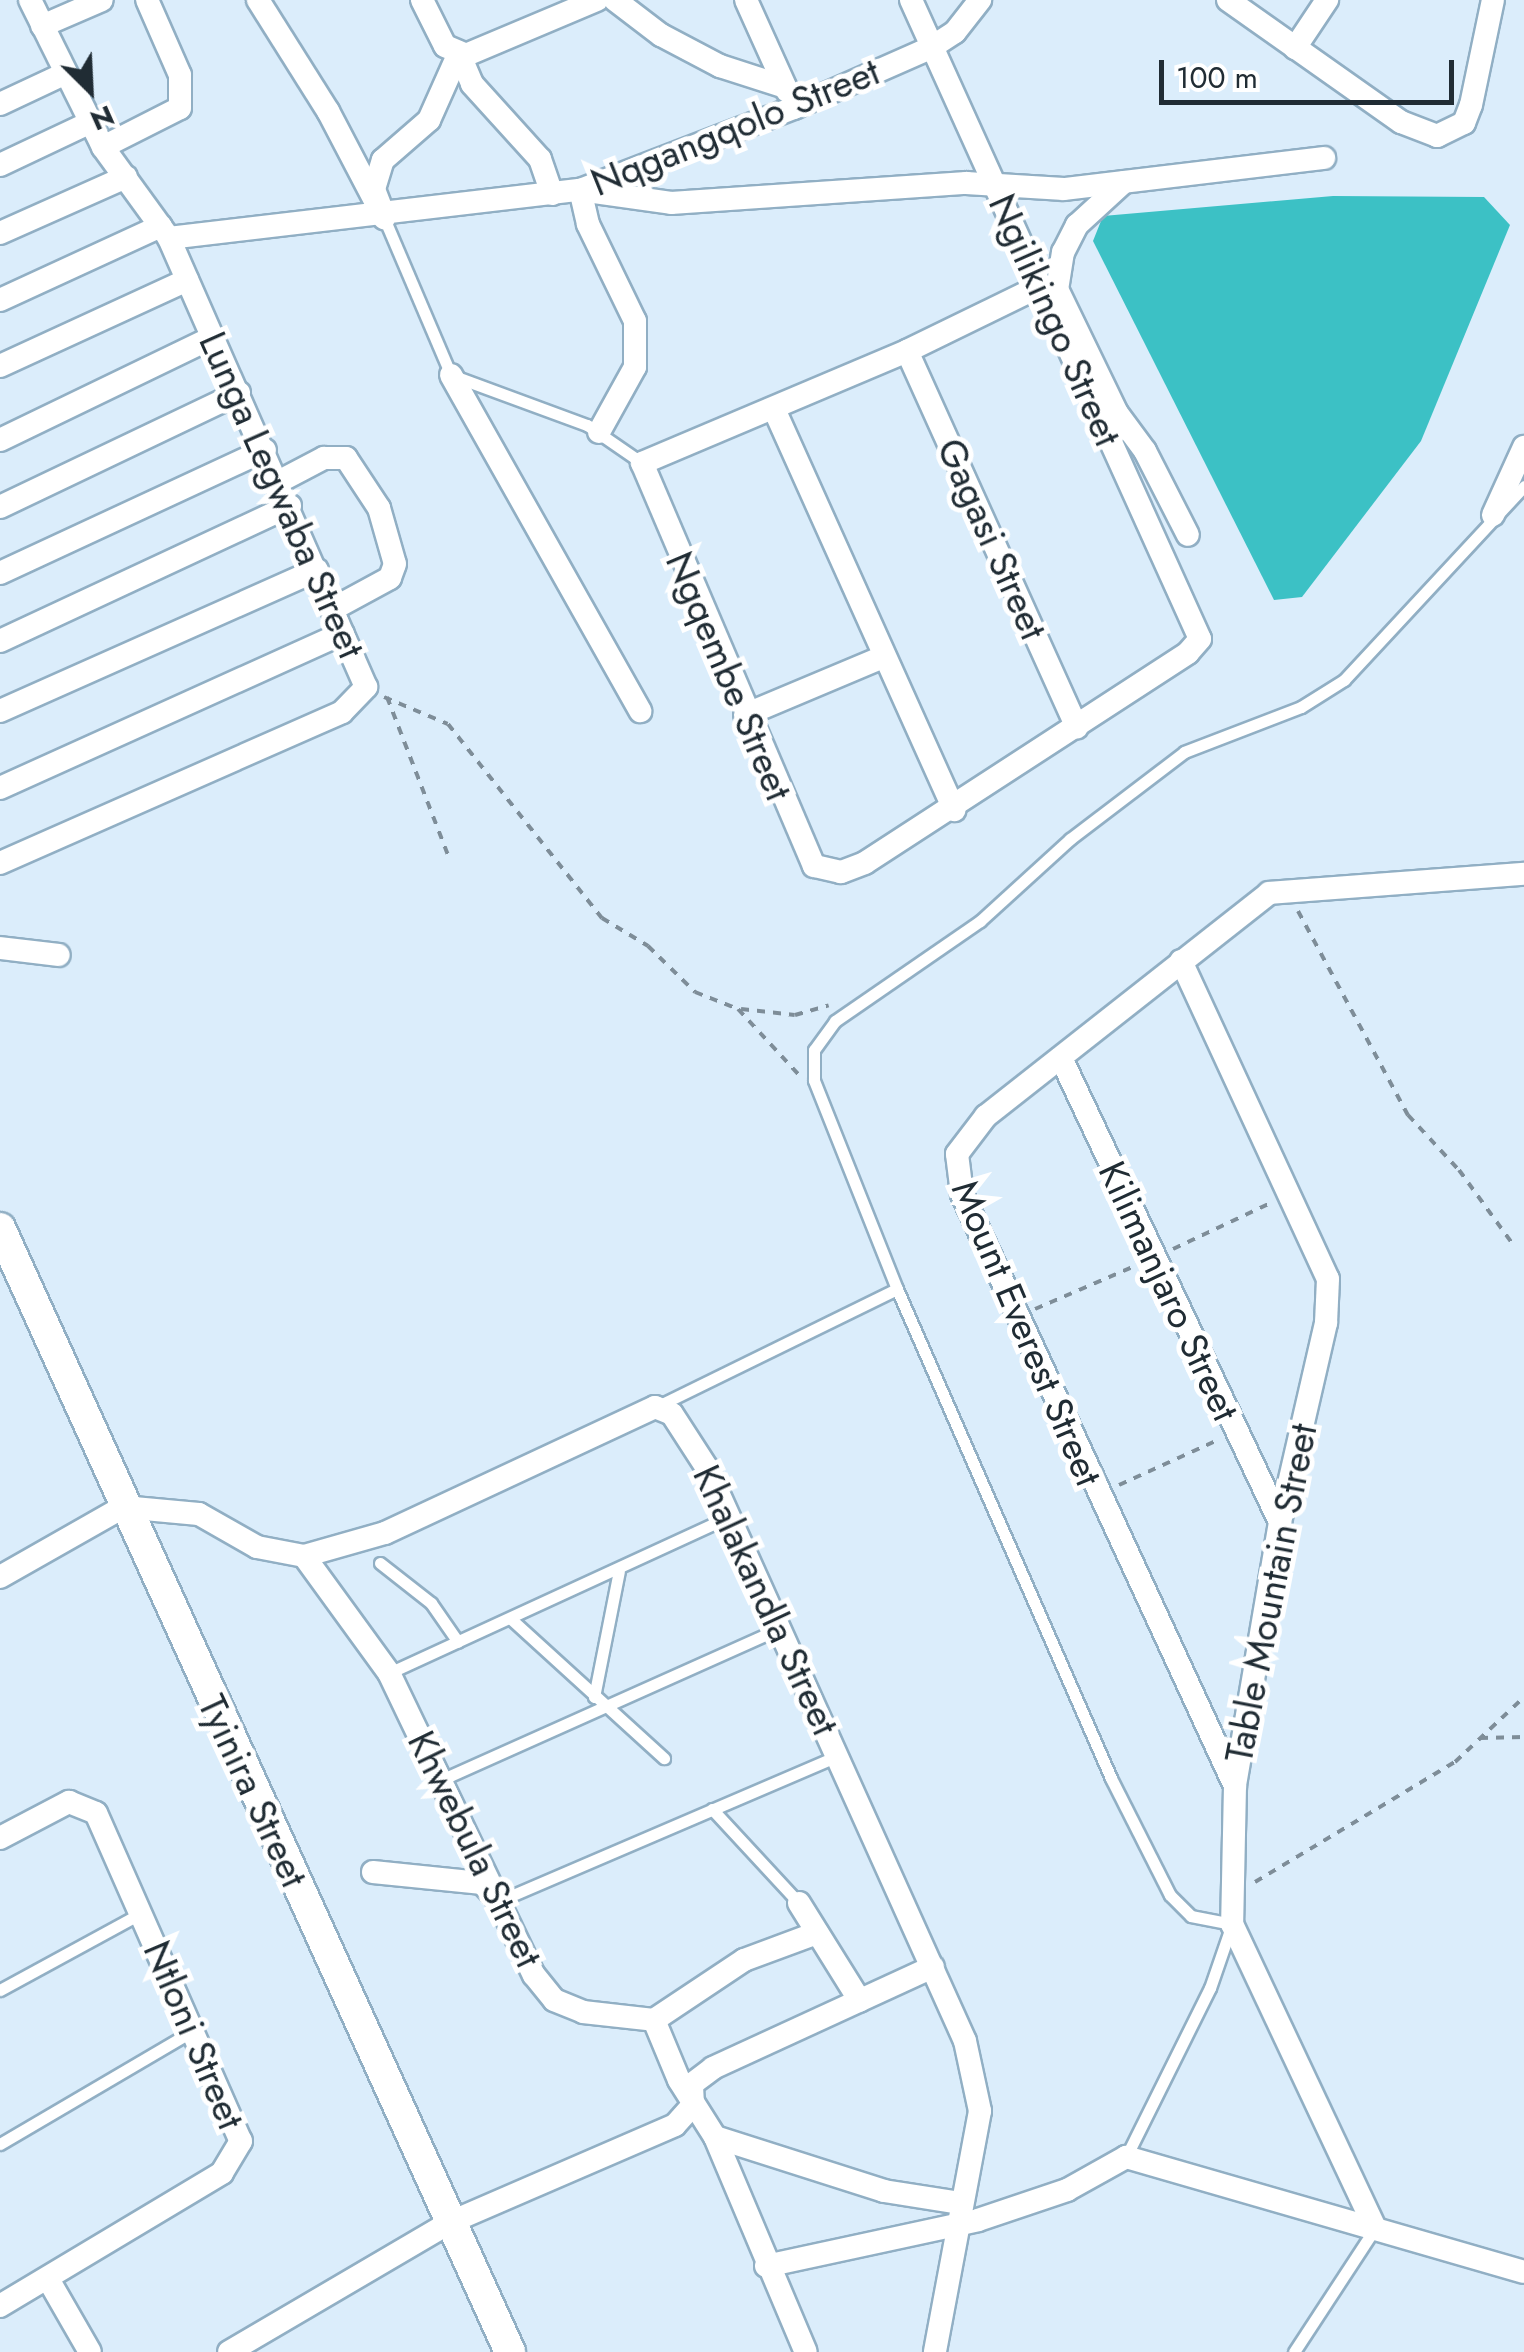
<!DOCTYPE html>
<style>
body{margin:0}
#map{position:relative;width:1524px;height:2352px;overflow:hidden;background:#dbedfb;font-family:Jost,sans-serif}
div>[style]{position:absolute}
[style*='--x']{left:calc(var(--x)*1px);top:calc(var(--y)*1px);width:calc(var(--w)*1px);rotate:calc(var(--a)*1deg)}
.water>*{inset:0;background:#3cc1c5}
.path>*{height:4px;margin-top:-2px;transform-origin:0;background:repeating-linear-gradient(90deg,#7e8d98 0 8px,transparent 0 16px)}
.roads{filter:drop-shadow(2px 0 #91afc4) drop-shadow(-2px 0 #91afc4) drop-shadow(0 2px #91afc4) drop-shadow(0 -2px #91afc4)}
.lane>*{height:11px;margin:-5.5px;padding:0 5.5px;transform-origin:5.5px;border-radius:5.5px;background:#fff}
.street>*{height:22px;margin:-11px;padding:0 11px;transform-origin:11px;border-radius:11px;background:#fff}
.secondary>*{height:30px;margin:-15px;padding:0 15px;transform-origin:15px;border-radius:15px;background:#fff}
span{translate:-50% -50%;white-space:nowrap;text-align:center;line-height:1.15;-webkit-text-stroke:10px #fff;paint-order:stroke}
.street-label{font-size:38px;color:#202c34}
.north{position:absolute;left:40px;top:40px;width:100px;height:100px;-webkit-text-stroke:8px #fff;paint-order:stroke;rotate:156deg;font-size:28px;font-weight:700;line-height:40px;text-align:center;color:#202c34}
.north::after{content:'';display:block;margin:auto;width:35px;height:45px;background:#202c34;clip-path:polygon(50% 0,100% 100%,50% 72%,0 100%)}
.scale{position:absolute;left:1159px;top:60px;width:295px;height:45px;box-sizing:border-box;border:5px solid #202c34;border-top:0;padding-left:12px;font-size:30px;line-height:35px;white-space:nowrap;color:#202c34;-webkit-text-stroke:8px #fff;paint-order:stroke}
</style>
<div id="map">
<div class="water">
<div style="clip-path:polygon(1333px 196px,1484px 197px,1510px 225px,1421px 441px,1302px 597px,1274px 600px,1093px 241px,1103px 216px)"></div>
</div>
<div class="path">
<div style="--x:384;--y:697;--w:69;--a:22.9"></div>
<div style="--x:448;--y:724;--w:248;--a:51.6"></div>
<div style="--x:602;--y:918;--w:54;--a:31.3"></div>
<div style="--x:648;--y:946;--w:66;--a:44.4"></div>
<div style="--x:695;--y:992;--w:46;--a:21.6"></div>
<div style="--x:738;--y:1009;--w:91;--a:47.2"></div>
<div style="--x:387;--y:697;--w:173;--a:68.9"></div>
<div style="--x:1298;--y:911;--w:232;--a:61.7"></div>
<div style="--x:1408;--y:1115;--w:75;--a:47.2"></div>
<div style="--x:1459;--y:1170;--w:90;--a:54"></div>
<div style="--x:741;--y:1009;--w:54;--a:6.3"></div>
<div style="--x:795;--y:1015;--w:35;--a:-16"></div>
<div style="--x:1173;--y:1249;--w:110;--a:-25.2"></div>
<div style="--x:1035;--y:1309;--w:111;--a:-23.3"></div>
<div style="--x:1119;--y:1485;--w:111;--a:-24.5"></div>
<div style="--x:1480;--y:1738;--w:44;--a:-1.3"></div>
<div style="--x:1255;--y:1882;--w:233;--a:-31"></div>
<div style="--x:1455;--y:1762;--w:95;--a:-43.3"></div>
</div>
<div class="roads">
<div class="lane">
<div style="--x:384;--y:218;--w:171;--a:66.9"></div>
<div style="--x:451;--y:375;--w:145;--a:20.2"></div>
<div style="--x:587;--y:425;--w:67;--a:34.6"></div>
<div style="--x:658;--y:1406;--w:266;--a:-26.1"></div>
<div style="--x:380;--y:1563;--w:65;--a:38.1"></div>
<div style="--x:431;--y:1603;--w:47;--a:55.3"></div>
<div style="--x:511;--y:1619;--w:207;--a:42.3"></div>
<div style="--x:389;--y:1673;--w:373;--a:-24.7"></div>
<div style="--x:594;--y:1697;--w:128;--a:-78.8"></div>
<div style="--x:443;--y:1779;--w:368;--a:-24.1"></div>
<div style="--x:712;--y:1809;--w:128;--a:47.2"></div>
<div style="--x:499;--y:1901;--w:369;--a:-23.2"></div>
<div style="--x:0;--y:1990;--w:161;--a:-28.6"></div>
<div style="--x:0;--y:2144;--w:225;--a:-30.4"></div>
<div style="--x:1126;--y:2157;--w:189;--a:-63.6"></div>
<div style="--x:1210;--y:1988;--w:68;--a:-71"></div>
<div style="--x:1232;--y:1924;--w:42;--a:-169"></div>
<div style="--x:1191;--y:1916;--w:30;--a:-135"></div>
<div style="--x:1170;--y:1895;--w:131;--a:-116.8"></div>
<div style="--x:1111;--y:1778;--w:534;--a:-113.64"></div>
<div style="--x:897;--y:1289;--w:225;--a:-111.7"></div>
<div style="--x:814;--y:1080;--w:30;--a:-90"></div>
<div style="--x:814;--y:1050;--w:36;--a:-54"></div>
<div style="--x:835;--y:1021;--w:176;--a:-34.6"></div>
<div style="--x:980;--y:921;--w:122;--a:-42.3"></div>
<div style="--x:1070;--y:839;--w:143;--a:-37.3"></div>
<div style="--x:1184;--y:752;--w:125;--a:-21"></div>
<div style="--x:1301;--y:707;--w:51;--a:-32.1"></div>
<div style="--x:1344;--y:680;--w:265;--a:-47.1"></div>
<div style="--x:1294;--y:2352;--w:148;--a:-56.8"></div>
</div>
<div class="street">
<div style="--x:258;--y:0;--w:131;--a:57.8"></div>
<div style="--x:328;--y:111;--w:121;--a:62.4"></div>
<div style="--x:422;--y:0;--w:51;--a:63.4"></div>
<div style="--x:445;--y:46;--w:23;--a:23"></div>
<div style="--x:466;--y:55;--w:142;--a:-22.8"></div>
<div style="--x:615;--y:0;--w:58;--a:37.3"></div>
<div style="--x:661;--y:35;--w:67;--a:27.7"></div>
<div style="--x:720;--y:66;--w:68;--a:17.9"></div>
<div style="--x:746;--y:0;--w:100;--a:65.7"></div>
<div style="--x:911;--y:0;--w:701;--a:65.66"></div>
<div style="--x:1200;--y:639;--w:18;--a:131"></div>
<div style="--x:1188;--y:653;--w:385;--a:147"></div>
<div style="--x:865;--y:863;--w:26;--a:159"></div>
<div style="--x:841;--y:872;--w:28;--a:-167"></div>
<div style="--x:814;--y:866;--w:438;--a:-113.1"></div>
<div style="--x:642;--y:463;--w:288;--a:-22.9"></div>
<div style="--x:907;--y:351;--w:148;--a:-26"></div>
<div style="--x:1228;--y:0;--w:212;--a:35.2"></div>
<div style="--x:1401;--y:122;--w:39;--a:21"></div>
<div style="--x:1437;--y:136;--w:30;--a:-26"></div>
<div style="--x:1464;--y:123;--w:19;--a:-69"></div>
<div style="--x:1471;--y:105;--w:107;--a:-78.2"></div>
<div style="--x:42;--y:26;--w:65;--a:-23.4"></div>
<div style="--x:1295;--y:48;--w:58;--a:-56.3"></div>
<div style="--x:459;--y:53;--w:34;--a:67"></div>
<div style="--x:472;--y:84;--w:101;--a:47.8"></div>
<div style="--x:540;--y:159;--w:37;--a:71"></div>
<div style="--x:0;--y:104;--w:68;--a:-25.1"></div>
<div style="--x:103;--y:147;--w:86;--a:-26.9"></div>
<div style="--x:180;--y:108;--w:33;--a:-90"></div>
<div style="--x:180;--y:75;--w:82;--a:-113.7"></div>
<div style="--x:0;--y:165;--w:98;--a:-25.3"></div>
<div style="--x:1124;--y:182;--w:64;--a:137.5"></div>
<div style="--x:1077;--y:225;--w:30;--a:117"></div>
<div style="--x:1063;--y:252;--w:37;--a:99"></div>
<div style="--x:1057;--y:289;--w:138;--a:64.2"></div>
<div style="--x:1117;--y:413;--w:47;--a:53.6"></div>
<div style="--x:1145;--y:451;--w:94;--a:62.9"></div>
<div style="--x:380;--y:205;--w:17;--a:-111"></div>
<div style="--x:374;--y:189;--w:30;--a:-73"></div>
<div style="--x:383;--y:160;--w:61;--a:-41"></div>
<div style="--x:429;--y:120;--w:73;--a:-65.9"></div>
<div style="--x:0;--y:233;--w:138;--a:-24"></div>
<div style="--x:169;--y:238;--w:414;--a:-6.7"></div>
<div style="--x:580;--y:190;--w:229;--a:-21"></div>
<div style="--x:794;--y:108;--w:151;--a:-23.8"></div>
<div style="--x:932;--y:47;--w:27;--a:-33"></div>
<div style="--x:955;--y:32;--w:41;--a:-52"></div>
<div style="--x:0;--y:300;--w:177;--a:-24.7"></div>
<div style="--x:907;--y:351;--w:413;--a:65.7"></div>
<div style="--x:0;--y:366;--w:206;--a:-24.7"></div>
<div style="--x:451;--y:375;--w:386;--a:60.6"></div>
<div style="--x:774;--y:409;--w:440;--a:65.8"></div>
<div style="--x:599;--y:432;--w:74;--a:-61"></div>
<div style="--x:635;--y:367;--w:46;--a:-90"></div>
<div style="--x:635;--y:321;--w:108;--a:-115.9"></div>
<div style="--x:588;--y:224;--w:35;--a:-103"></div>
<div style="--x:580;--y:190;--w:92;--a:8.1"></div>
<div style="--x:671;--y:203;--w:296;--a:-3.9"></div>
<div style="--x:966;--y:183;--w:98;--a:3.5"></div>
<div style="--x:1064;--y:189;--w:262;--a:-6.8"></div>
<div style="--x:0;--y:440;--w:237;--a:-25.8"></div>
<div style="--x:280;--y:481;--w:50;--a:-27.6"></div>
<div style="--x:324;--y:458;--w:22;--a:0"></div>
<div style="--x:346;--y:458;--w:60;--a:56.6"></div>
<div style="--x:379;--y:508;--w:58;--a:74.1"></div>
<div style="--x:395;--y:564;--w:15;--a:110"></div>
<div style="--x:390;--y:578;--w:65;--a:151.5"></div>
<div style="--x:0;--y:507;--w:265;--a:-25.5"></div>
<div style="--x:1493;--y:515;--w:75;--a:-65.5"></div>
<div style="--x:0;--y:573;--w:292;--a:-24.9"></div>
<div style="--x:0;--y:641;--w:320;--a:-25"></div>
<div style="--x:0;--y:711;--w:347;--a:-24"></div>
<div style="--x:745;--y:715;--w:150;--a:-22.8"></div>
<div style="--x:0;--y:788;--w:376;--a:-24.3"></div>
<div style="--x:0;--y:863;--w:374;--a:-23.8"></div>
<div style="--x:342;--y:712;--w:35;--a:-46"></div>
<div style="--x:366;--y:687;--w:490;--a:-113.7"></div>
<div style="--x:169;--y:238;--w:112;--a:-126"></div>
<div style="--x:103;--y:147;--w:164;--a:-116.4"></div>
<div style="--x:0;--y:948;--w:59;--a:6.8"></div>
<div style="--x:1181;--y:961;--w:350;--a:65.2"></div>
<div style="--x:1328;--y:1279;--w:44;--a:92.6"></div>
<div style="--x:1326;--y:1323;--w:204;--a:103"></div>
<div style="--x:1280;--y:1522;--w:268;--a:99.7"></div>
<div style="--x:1235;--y:1786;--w:138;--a:91.2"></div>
<div style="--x:1232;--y:1924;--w:336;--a:64.8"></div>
<div style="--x:1061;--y:1058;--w:513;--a:64.73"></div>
<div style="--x:304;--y:1556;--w:145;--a:54"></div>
<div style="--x:389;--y:1673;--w:335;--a:64.4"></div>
<div style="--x:534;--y:1975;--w:32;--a:51"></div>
<div style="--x:554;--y:2000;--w:31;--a:22"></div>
<div style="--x:583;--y:2012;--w:71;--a:6.4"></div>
<div style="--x:654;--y:2020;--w:65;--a:67.4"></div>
<div style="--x:679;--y:2080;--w:67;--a:57.7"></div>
<div style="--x:715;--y:2137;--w:233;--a:67.1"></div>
<div style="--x:0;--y:1577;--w:142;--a:-29.6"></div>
<div style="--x:123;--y:1507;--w:76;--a:5.3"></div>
<div style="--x:199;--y:1514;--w:67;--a:29.6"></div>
<div style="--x:257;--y:1547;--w:48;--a:10.8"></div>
<div style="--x:304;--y:1556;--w:84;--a:-15.9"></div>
<div style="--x:385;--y:1533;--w:298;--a:-25"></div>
<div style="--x:655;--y:1407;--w:18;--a:22"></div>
<div style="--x:672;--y:1414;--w:64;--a:57.1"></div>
<div style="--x:707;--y:1468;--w:628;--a:65.76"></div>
<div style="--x:965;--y:2041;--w:72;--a:77.9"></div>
<div style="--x:980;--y:2111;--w:245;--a:100.6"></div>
<div style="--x:1235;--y:1786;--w:652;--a:-114.76"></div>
<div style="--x:962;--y:1194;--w:40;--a:-97.1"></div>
<div style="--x:957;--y:1154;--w:48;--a:-52.7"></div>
<div style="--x:986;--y:1116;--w:360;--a:-38.2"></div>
<div style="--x:1269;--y:893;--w:256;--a:-4.3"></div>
<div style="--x:0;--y:1838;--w:78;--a:-27.6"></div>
<div style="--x:69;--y:1802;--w:29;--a:22"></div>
<div style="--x:96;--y:1813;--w:359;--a:66.2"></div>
<div style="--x:241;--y:2141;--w:37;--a:121"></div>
<div style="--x:222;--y:2173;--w:259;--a:149.1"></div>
<div style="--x:373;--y:1872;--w:110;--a:5.8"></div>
<div style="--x:482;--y:1883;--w:22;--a:47"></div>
<div style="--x:799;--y:1903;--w:115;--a:58.1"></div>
<div style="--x:654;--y:2020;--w:108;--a:-33.7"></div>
<div style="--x:744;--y:1960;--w:78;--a:-20.3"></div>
<div style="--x:715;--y:2137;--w:177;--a:17.7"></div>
<div style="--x:884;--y:2191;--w:78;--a:8.9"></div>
<div style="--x:766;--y:2266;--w:217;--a:-12.2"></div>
<div style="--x:978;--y:2220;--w:94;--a:-18.6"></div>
<div style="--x:1067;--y:2190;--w:68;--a:-29.2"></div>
<div style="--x:1126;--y:2157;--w:414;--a:16.1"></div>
<div style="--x:48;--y:2279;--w:84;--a:60.1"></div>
<div style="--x:229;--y:2352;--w:257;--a:-30.4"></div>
<div style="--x:451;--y:2222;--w:244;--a:-23.4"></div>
<div style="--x:675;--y:2125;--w:27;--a:-48"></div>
<div style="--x:693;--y:2105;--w:21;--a:-93"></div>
<div style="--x:692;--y:2084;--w:26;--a:-37"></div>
<div style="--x:713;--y:2068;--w:242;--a:-24.7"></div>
</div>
<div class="secondary">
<div style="--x:0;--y:1228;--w:1234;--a:65.59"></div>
</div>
</div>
<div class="street-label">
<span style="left:735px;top:127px;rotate:-22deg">Nqgangqolo Street</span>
<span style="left:1055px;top:320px;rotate:66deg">Ngilikingo Street</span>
<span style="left:282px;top:495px;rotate:66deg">Lunga Legwaba Street</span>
<span style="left:992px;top:539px;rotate:66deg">Gagasi Street</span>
<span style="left:729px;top:676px;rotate:67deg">Ngqembe Street</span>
<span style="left:1169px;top:1291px;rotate:65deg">Kilimanjaro Street</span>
<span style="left:1027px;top:1333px;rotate:67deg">Mount Everest Street</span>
<span style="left:1271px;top:1593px;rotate:-79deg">Table Mountain Street</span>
<span style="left:766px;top:1600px;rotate:65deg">Khalakandla Street</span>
<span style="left:253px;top:1791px;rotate:65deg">Tyinira Street</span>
<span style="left:475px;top:1849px;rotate:64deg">Khwebula Street</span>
<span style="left:194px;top:2035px;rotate:67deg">Ntloni Street</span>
</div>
<div class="north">N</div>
<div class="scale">100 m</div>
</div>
